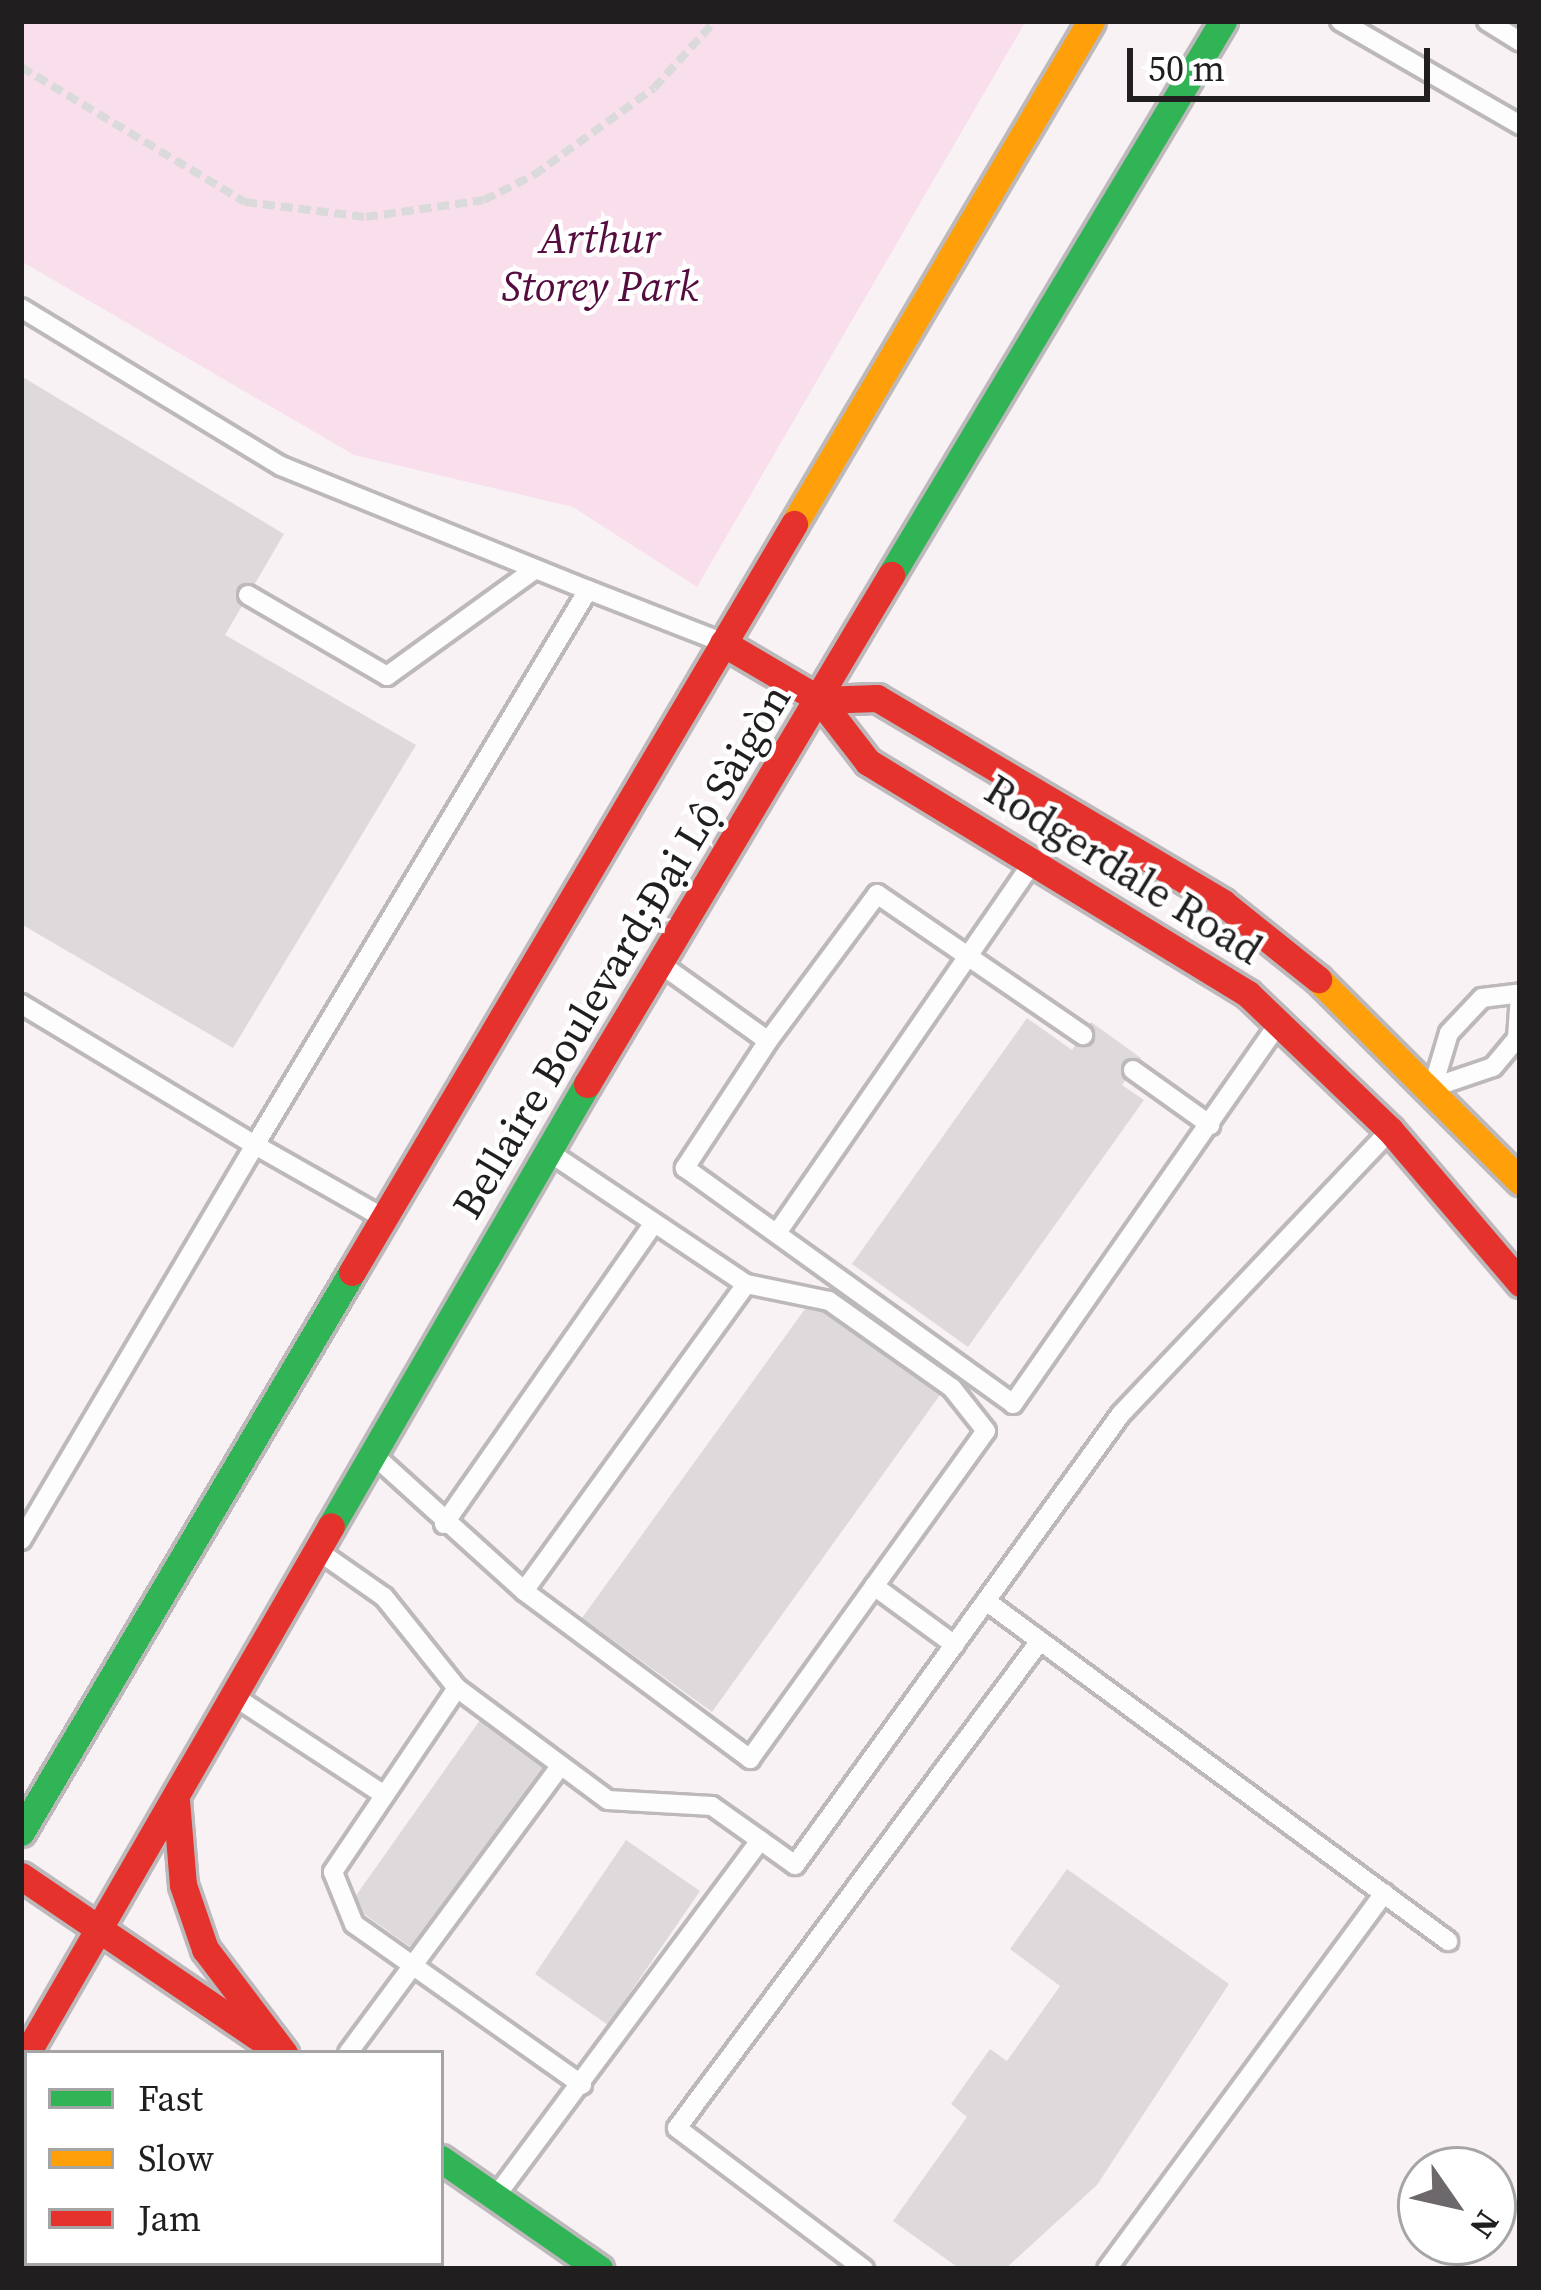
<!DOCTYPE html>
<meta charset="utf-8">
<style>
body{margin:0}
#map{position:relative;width:1541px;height:2290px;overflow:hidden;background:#f8f2f5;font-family:"Source Serif 4",serif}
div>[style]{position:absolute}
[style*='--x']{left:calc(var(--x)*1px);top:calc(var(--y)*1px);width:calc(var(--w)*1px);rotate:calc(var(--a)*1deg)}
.green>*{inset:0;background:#f9deec}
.building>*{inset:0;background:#dedadc}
.path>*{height:8px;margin-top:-4px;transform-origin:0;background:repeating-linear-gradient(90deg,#dbdadb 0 12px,transparent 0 18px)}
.roads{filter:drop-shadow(3px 0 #bdb9bb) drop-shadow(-3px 0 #bdb9bb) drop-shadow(0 3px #bdb9bb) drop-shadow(0 -3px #bdb9bb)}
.lane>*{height:18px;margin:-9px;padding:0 9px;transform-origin:9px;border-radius:9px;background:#fefdfe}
.fast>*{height:27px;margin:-13.5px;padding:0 13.5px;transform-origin:13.5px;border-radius:13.5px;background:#30b455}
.slow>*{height:27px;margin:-13.5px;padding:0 13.5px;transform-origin:13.5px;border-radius:13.5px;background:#ff9f0a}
.jam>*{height:27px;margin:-13.5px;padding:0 13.5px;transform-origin:13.5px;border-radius:13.5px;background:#e5322d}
span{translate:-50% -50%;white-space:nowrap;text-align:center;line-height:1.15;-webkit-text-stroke:9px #fff;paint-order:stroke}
.park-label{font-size:42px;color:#550d3f;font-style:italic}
.street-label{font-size:42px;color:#211e20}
.frame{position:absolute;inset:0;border:24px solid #211e20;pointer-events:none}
.legend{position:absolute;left:24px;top:2050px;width:420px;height:216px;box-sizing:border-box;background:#fff;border:3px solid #a6a5a6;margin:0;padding:15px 21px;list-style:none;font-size:36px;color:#211e20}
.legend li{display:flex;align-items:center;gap:24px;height:60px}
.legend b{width:60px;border:3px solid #a6a5a6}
.north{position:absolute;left:1397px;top:2146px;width:120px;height:120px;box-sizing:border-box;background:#fff;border:3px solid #a6a5a6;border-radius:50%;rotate:124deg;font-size:33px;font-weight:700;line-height:48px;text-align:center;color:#211e20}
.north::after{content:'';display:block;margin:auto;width:42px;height:54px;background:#6c686b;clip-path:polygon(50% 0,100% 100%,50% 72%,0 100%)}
.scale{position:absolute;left:1127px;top:48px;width:303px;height:54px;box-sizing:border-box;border:6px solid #211e20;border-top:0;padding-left:15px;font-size:36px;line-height:42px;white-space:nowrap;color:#211e20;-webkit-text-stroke:9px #fff;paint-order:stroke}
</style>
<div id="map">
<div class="green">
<div style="clip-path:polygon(21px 21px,1026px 21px,697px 587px,573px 507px,354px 455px,21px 261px)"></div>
</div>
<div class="building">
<div style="clip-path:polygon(21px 376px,284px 534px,225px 635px,416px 745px,233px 1048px,21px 924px)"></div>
<div style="clip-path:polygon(1027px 1018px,1072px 1050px,1091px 1022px,1141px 1058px,1122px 1085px,1144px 1100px,968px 1347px,852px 1264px)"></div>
<div style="clip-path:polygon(810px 1302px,940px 1395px,712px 1712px,582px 1618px)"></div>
<div style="clip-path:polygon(480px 1720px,546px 1766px,416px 1951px,350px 1904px)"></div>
<div style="clip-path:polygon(626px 1840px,700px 1891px,608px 2025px,535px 1974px)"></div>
<div style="clip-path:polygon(1067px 1869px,1229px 1984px,1097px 2185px,1005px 2269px,960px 2269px,893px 2221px,967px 2117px,951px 2104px,990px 2049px,1007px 2061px,1060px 1986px,1010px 1949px)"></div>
</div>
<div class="path">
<div style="--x:21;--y:67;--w:262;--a:31.1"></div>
<div style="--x:245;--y:202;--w:122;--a:7.1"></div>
<div style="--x:366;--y:217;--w:119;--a:-8.2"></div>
<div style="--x:484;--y:200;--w:56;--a:-26.6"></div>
<div style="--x:534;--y:175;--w:148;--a:-35.9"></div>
<div style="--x:654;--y:88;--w:91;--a:-47.7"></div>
</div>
<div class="roads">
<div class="lane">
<div style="--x:1340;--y:21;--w:208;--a:30"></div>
<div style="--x:1487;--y:21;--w:39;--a:32"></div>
<div style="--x:21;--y:308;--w:304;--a:31.3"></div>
<div style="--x:281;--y:466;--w:331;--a:22"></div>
<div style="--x:248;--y:595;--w:161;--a:30.2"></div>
<div style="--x:387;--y:676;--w:181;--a:-35.8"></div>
<div style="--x:662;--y:965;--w:130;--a:35.6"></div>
<div style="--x:768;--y:1041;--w:152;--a:123.2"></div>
<div style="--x:685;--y:1168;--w:404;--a:35.7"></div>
<div style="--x:1013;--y:1404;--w:462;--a:-55.1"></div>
<div style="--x:21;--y:1004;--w:273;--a:31.1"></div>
<div style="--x:255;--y:1145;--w:459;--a:120.6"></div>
<div style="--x:768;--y:1041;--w:183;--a:-53.4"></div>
<div style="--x:877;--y:894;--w:250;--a:34.4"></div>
<div style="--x:1133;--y:1070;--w:95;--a:35.5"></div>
<div style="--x:1434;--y:1083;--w:52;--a:-73.3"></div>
<div style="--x:1449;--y:1033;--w:48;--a:-46.7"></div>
<div style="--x:1482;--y:998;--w:38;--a:-7"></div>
<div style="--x:1437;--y:1086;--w:59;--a:-18.7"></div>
<div style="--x:1493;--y:1067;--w:38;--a:-50"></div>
<div style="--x:1517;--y:1038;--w:43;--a:-86"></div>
<div style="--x:380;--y:1216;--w:144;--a:-150.4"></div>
<div style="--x:255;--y:1145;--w:647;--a:-59.04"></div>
<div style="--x:588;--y:590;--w:141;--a:21.3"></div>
<div style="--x:777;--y:1233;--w:449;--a:-55.4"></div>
<div style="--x:377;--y:1458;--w:198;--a:42.1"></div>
<div style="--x:524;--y:1591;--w:379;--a:-54.1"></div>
<div style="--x:746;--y:1284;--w:230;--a:-146.2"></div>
<div style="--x:444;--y:1524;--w:367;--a:-55.1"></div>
<div style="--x:324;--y:1555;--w:73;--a:35"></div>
<div style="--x:384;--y:1597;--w:117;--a:51.3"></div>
<div style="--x:457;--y:1688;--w:188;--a:36.6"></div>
<div style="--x:608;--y:1800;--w:104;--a:3.3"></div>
<div style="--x:712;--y:1806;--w:59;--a:35.3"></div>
<div style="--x:874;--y:1586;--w:100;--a:36.1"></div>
<div style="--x:524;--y:1591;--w:282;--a:36.6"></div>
<div style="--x:750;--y:1759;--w:404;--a:-54.3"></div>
<div style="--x:986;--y:1431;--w:55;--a:-128.3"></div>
<div style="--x:952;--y:1388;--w:151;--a:-144.7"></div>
<div style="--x:829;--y:1301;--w:85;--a:-168.4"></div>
<div style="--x:986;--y:1601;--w:574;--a:36.35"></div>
<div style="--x:457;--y:1688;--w:222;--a:124"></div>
<div style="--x:333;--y:1872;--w:56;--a:68"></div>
<div style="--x:354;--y:1924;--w:279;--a:35.2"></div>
<div style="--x:238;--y:1699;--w:175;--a:33.3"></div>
<div style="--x:348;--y:2053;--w:358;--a:-53.5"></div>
<div style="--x:496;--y:2196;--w:443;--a:-53.4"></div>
<div style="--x:760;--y:1840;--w:43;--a:35.5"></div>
<div style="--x:795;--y:1865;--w:556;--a:-54.14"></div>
<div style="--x:1121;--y:1414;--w:386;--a:-46.5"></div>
<div style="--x:864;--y:2269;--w:234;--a:-143"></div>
<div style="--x:677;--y:2128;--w:607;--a:-53.3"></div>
<div style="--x:1107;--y:2269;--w:467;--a:-53.6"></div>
</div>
<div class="fast">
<div style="--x:891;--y:575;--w:646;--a:-59.07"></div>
<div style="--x:331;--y:1526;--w:511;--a:-59.92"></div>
<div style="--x:21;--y:1832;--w:651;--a:-59.41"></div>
<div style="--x:441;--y:2159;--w:193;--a:34.8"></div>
</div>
<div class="slow">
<div style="--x:794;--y:524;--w:584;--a:-59.44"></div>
<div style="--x:1318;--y:979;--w:286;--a:45"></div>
<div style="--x:21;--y:2159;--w:7;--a:34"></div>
<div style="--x:177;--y:2263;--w:11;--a:34"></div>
</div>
<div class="jam">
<div style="--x:723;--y:643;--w:113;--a:30.4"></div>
<div style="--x:820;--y:700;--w:78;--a:52.3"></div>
<div style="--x:868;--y:762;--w:445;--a:31.4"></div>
<div style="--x:1248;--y:994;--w:197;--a:43.8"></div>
<div style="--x:1390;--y:1130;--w:201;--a:49.6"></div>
<div style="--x:820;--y:700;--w:57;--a:-2"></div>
<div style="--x:877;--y:698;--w:402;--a:30.6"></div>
<div style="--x:1223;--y:903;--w:122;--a:38.7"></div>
<div style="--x:587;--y:1084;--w:593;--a:-59.15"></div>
<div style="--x:352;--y:1272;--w:869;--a:-59.42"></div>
<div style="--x:176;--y:1800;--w:85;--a:85.3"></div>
<div style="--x:183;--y:1885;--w:68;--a:71"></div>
<div style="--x:205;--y:1949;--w:131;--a:52.8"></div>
<div style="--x:21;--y:1876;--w:297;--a:34.2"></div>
<div style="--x:27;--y:2053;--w:608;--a:-60.02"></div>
<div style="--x:21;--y:2224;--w:12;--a:-59"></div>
</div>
</div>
<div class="park-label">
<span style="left:600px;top:262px">Arthur<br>Storey Park</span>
</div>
<div class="street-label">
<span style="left:1124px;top:869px;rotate:32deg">Rodgerdale Road</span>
<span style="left:621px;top:951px;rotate:-59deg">Bellaire Boulevard;Đại Lộ Sàigòn</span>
</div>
<div class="frame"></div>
<ul class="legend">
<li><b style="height:15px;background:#30b455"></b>Fast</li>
<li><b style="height:15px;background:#ff9f0a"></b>Slow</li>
<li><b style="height:15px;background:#e5322d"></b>Jam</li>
</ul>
<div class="north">N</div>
<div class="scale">50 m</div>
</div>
